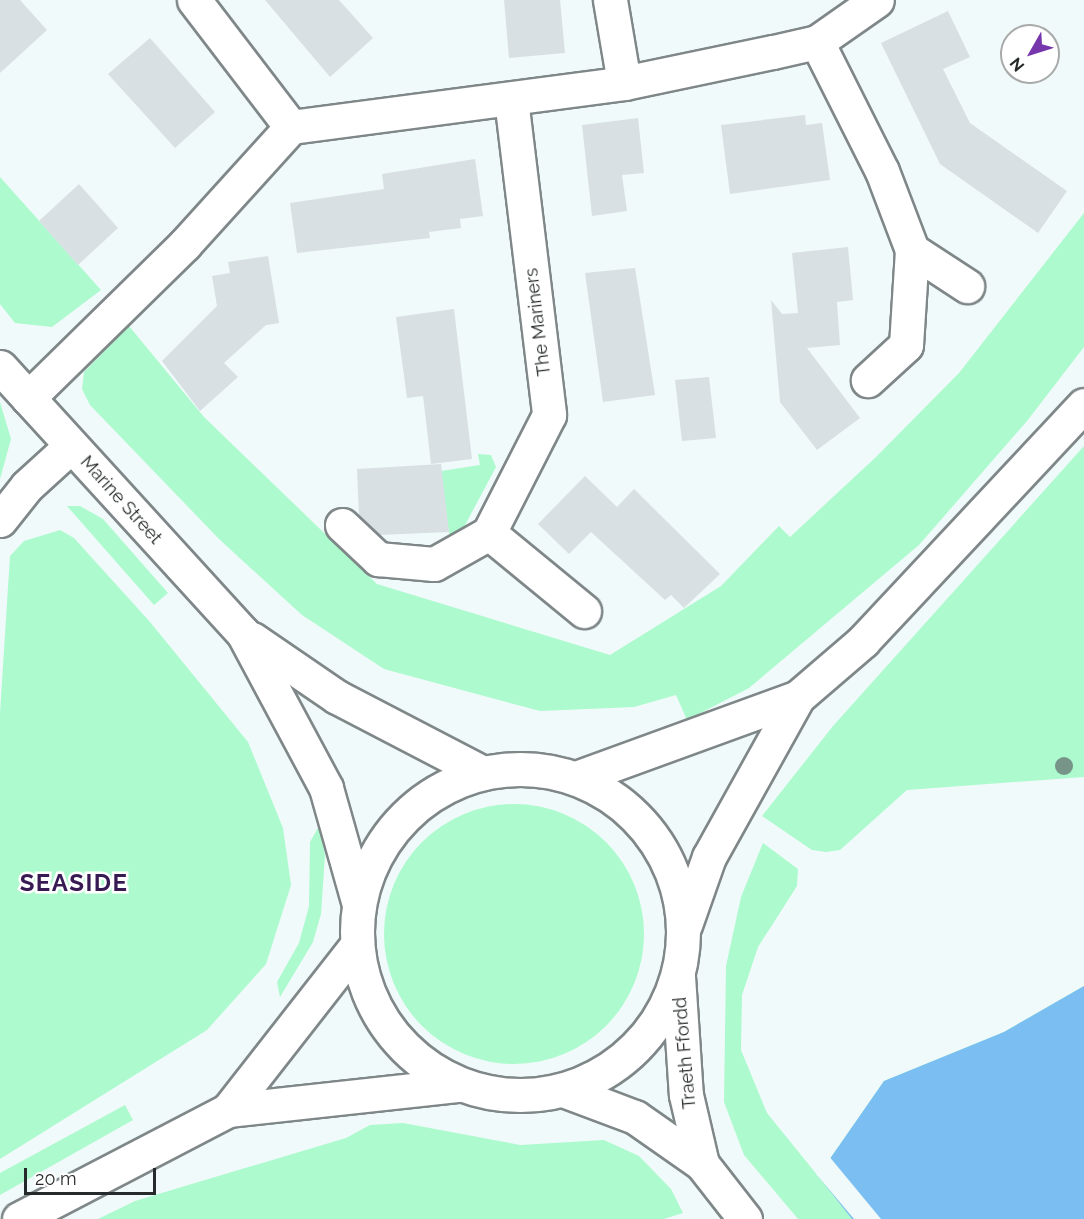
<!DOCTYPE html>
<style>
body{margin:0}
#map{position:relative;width:1084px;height:1219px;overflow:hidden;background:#f0fafa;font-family:Raleway,sans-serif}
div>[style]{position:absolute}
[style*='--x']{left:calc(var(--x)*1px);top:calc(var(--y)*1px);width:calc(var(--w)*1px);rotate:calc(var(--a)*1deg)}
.green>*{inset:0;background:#adface}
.round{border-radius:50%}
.water>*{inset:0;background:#7abef2}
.pier>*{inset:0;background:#f0fafa}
.building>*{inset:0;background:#d8e0e3}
.roads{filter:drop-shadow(2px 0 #7f8788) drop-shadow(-2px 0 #7f8788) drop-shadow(0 2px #7f8788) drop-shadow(0 -2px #7f8788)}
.minor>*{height:33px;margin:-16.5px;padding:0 16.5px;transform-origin:16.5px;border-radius:16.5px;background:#fff}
.secondary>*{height:33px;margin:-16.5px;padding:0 16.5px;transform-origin:16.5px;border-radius:16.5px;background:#fff}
.secondary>.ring{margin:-16.5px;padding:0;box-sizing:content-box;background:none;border:33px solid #fff;border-radius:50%}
.trees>*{width:18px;height:18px;margin:-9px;border-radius:50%;background:#779488}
span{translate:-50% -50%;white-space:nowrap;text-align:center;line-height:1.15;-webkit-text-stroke:5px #fff;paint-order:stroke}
.street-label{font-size:18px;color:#272a2a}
.district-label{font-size:24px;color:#381a52;font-weight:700;letter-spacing:1.5px}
.north{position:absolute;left:1000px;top:24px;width:60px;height:60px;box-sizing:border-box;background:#fff;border:2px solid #a9aaaa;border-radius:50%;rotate:231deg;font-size:16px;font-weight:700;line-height:24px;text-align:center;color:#272a2a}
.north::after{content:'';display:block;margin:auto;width:21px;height:27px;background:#7737ac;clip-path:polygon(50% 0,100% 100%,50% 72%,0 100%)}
.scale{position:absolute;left:24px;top:1168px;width:132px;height:27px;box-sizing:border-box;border:3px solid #272a2a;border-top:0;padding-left:8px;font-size:18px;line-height:21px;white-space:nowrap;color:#272a2a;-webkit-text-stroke:4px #fff;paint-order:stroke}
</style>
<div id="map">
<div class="green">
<div style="clip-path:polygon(0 177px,101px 290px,52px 327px,15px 323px,0 304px)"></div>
<div style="clip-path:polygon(1084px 213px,1084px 347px,1027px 421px,919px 545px,749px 688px,687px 720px,676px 695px,634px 707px,540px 711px,384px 669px,302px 615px,219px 539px,90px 405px,82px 389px,84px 372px,129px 326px,204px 417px,377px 584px,610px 655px,721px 586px,779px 526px,790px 537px,876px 457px,959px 373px)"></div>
<div style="clip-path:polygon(0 402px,11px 439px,0 479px)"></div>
<div style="clip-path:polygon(1084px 446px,1084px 777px,907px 790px,840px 850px,826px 852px,812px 850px,762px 816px,833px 726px)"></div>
<div style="clip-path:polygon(478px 454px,491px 455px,496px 467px,464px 527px,450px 540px,441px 471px,480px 465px)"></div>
<div style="clip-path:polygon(67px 506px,80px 506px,103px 519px,168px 593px,154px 605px)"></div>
<div style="clip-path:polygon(60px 530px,74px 538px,150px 622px,248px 742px,283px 828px,291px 885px,266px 964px,207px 1030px,0 1159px,0 713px,10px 556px,24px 541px)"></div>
<div class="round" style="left:384px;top:804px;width:260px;height:260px"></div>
<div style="clip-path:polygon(319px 826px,325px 855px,321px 914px,313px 942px,280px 997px,277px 982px,299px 943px,309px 906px,310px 842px)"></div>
<div style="clip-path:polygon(763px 843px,798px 869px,797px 886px,758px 947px,742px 995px,741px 1050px,767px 1113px,818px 1176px,884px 1081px,1004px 1032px,1084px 986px,883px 1206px,852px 1219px,798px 1219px,744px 1155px,724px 1102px,726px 966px,741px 897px)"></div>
<div style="clip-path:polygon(125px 1105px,133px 1120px,0 1195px,0 1173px)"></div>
<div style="clip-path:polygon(403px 1123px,520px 1145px,604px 1140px,639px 1156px,671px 1189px,683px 1213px,664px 1219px,98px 1219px,135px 1201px,346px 1138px,370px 1125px)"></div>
</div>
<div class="water">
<div style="clip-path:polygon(1084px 986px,1084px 1219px,852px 1219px,818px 1176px,884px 1081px,1004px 1032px)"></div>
</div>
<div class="pier">
<div style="clip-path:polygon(828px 1155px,881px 1219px,854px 1219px,816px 1174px)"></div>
</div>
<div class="building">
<div style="clip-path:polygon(0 0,20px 0,47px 30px,0 73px)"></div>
<div style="clip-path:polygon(265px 0,339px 0,373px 38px,330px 77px)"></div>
<div style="clip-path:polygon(504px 0,560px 0,565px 53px,509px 58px)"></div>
<div style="clip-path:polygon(948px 11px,970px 57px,943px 69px,970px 123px,1067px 191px,1038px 233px,940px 164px,881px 43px)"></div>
<div style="clip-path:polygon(150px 38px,215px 112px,175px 148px,108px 74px)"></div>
<div style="clip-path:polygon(805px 115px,806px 125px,822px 123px,830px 180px,730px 194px,721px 125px)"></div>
<div style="clip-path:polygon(638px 118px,644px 173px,622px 175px,627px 211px,592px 216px,582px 125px)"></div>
<div style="clip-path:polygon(475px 159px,483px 216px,460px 219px,461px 228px,429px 232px,430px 238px,297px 253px,290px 203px,384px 189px,382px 174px)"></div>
<div style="clip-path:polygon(79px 184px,118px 228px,78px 265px,39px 221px)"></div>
<div style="clip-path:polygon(848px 247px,853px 300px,837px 302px,840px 345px,807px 348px,860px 418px,817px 450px,780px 402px,771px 300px,782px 314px,798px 313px,792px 253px)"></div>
<div style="clip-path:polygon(268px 256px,279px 323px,266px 325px,224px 363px,238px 377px,200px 411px,162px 361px,217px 306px,212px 276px,230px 273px,228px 262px)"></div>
<div style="clip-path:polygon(635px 268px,655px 395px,603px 402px,585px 273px)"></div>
<div style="clip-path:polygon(454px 309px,472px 459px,431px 464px,423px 396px,407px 398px,396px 317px)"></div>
<div style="clip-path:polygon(709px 377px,716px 438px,682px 441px,675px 380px)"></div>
<div style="clip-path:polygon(441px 464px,449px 532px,379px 535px,359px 516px,357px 469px)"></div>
<div style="clip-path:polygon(585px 476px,617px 507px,634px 489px,720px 574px,684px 608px,671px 595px,665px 600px,591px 532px,569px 554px,538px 524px)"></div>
</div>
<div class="roads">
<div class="minor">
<div style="--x:194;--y:0;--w:160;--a:52.6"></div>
<div style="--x:610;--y:0;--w:84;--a:80.4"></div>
<div style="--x:817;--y:42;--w:144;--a:63.3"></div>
<div style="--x:882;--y:171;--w:85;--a:69.2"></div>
<div style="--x:912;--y:250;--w:95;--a:93.6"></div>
<div style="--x:906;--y:345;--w:52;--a:137.4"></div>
<div style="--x:511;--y:99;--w:318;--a:83.1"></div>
<div style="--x:549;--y:415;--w:132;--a:117"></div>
<div style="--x:489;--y:533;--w:123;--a:39.4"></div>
<div style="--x:912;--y:250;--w:66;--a:33.2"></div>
<div style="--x:0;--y:367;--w:360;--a:47.6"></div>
<div style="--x:243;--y:633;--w:176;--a:61.8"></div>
<div style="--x:326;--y:788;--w:117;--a:74.2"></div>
<div style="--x:28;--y:398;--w:220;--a:-44.4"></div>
<div style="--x:185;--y:244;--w:158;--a:-47.8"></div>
<div style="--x:291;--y:127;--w:336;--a:-7.5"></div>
<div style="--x:624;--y:83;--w:152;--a:-11.8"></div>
<div style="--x:773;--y:52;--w:45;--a:-12.8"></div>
<div style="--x:817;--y:42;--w:73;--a:-35"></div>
<div style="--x:0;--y:520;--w:43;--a:-51.5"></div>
<div style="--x:27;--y:486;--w:59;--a:-42.3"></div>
<div style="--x:342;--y:525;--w:50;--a:43.4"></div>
<div style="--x:378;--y:559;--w:56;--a:5.1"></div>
<div style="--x:434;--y:564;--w:63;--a:-29.4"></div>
<div style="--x:252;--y:639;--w:103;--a:34.3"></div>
<div style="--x:337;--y:697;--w:162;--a:27.5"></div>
<div style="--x:678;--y:976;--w:119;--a:86.2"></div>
<div style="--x:686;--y:1095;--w:71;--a:76.9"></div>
<div style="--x:563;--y:1090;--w:77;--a:20.6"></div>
<div style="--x:635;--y:1117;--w:82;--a:35"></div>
<div style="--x:702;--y:1164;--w:70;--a:52"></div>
</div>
<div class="secondary">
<div class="ring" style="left:357px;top:769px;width:293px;height:293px"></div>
<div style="--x:576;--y:778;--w:236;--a:-20"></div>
<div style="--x:685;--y:925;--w:72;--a:-70.6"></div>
<div style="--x:709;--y:857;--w:183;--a:-60.9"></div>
<div style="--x:798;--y:697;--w:86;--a:-40.7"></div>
<div style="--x:863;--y:641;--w:323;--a:-46.9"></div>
<div style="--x:228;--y:1110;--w:208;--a:-52"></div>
<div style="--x:19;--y:1219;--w:236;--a:-27.5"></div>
<div style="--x:228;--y:1110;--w:232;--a:-6.2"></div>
</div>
</div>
<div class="trees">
<div style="left:1064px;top:766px"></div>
</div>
<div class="street-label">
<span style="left:538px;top:322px;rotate:-97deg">The Mariners</span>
<span style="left:121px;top:500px;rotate:48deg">Marine Street</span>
<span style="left:685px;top:1053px;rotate:-95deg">Traeth Ffordd</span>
</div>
<div class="district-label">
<span style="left:74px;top:883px">SEASIDE</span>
</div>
<div class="north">N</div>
<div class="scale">20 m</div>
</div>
